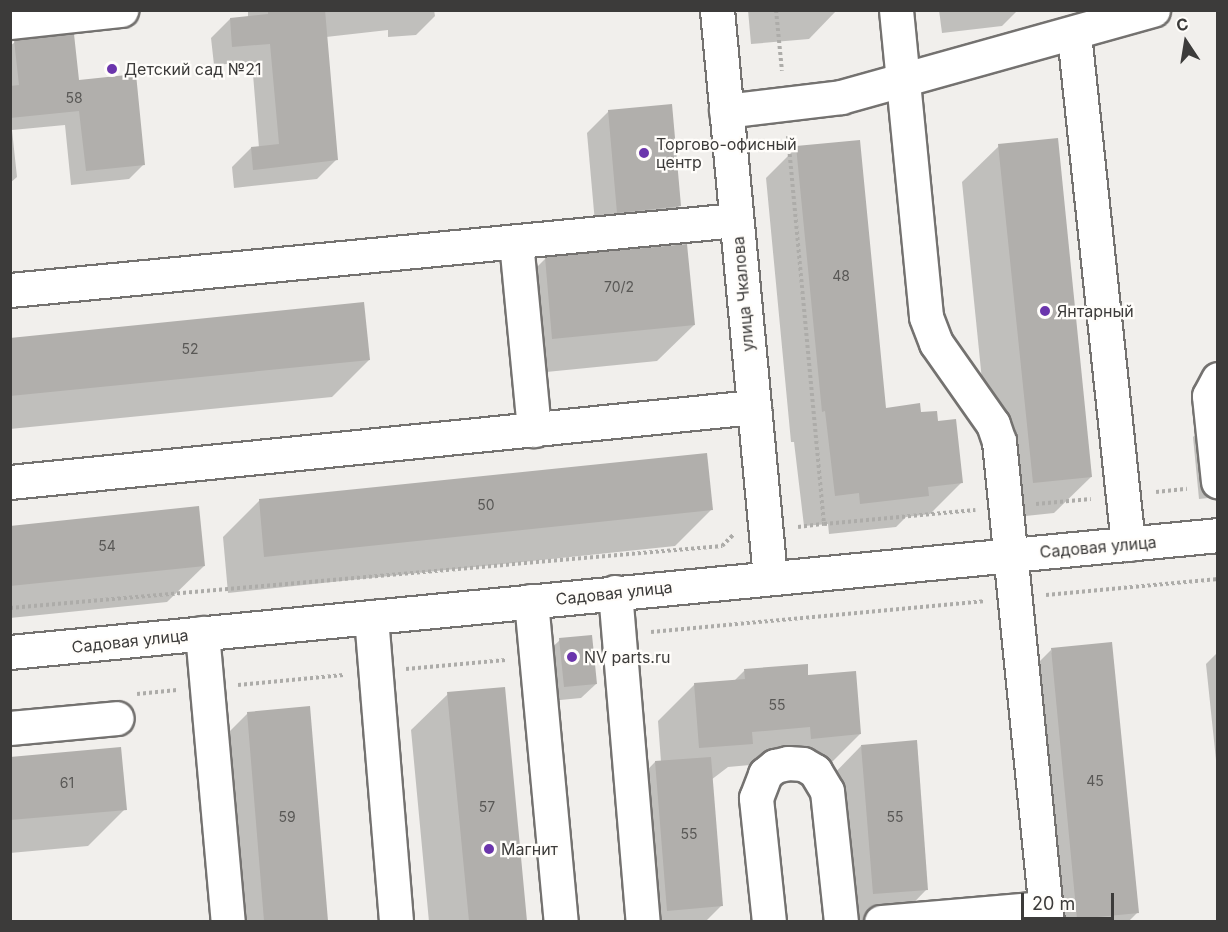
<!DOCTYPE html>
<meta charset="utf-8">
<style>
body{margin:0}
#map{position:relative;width:1228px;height:932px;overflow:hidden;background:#f1efec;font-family:Inter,sans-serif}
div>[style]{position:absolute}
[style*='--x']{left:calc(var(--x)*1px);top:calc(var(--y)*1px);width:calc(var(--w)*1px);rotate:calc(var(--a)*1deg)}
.shadow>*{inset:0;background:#0003}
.building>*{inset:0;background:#b1afac}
.path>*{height:4px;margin-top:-2px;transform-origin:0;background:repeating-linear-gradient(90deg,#adaca9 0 3px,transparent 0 6px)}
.roads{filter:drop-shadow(2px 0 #747270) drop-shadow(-2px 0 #747270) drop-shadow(0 2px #747270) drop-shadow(0 -2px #747270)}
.minor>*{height:33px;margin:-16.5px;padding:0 16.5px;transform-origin:16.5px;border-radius:16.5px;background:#fff}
.dots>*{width:16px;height:16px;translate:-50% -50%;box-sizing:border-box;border:3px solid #fffdfa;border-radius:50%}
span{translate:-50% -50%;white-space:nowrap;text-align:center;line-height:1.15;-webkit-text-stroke:4.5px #fffdfa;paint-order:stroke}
.number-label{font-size:14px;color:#595856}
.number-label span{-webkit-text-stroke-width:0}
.poi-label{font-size:16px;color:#3c3b3a}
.left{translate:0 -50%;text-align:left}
.street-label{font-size:16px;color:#3c3b3a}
.frame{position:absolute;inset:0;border:12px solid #3c3b3a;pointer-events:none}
.north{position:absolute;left:1156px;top:12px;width:60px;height:60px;-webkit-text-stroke:4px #fffdfa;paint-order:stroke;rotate:348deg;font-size:16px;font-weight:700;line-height:24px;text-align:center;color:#3c3b3a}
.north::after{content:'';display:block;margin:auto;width:21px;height:27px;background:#3c3b3a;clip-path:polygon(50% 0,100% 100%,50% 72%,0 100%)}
.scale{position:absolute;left:1021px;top:893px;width:93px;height:27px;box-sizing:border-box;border:3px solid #3c3b3a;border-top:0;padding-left:8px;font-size:18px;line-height:21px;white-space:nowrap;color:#3c3b3a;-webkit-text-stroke:4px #fffdfa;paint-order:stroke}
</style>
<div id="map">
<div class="shadow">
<div style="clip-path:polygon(248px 10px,434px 10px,435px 16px,416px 35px,388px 37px,388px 30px,326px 37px,336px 160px,317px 179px,234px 188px,232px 167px,251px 148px,259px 148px,252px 62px,214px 65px,211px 38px,230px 19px,248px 18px)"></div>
<div style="clip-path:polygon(748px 10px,837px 10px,809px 39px,751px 44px)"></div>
<div style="clip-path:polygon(939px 10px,1018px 10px,1002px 26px,942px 33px)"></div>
<div style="clip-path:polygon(15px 42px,77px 82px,144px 164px,129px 179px,71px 185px,65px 125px,12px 130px,17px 177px,10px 183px,10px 46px)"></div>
<div style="clip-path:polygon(609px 111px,679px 206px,658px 228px,596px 234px,587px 133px)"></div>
<div style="clip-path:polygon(999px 146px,1091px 477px,1054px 513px,996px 519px,962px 182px)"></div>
<div style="clip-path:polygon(797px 147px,884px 409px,937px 423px,961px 483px,930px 514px,906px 517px,896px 527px,829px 534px,828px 524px,804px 526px,794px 442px,791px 442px,766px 178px)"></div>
<div style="clip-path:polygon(545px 259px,694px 325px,657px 361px,516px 375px,508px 296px)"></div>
<div style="clip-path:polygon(10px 339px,369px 360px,332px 397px,10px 429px)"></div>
<div style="clip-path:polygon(1218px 412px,1218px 497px,1199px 499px,1193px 437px)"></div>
<div style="clip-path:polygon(259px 501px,711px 510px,675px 546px,228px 593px,223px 537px)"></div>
<div style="clip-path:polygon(10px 527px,204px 566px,167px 602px,10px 618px)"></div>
<div style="clip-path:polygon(560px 640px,596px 684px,581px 698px,550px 701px,545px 654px)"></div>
<div style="clip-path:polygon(1051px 650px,1137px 913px,1128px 922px,1037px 922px,1015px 686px)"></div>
<div style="clip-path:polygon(1218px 652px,1218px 779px,1206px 664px)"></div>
<div style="clip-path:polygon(744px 671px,807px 676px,860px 734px,823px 771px,774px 763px,728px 767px,711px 780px,721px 906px,705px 922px,628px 922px,619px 799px,655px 762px,661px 762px,658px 721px,695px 684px,734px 681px)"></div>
<div style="clip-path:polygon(503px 688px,525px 922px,429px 922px,411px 730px,448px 694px)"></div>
<div style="clip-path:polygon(309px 708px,326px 922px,225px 922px,211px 750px,248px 713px)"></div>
<div style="clip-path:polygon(861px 746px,927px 889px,895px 922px,836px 922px,825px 783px)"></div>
<div style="clip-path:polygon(10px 758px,125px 809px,88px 846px,10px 853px)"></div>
</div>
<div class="building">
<div style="clip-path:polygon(268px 10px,325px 10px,338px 160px,253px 170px,251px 147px,279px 144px,270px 44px,232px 47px,230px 18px,268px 14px)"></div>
<div style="clip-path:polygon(74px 34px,79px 80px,136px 74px,145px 165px,86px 171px,79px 111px,10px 118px,10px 86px,19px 85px,14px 40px)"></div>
<div style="clip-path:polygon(672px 104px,681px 206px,617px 213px,608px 110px)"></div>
<div style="clip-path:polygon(1058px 138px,1092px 477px,1033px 483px,998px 144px)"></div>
<div style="clip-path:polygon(860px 140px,886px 408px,920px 403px,921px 412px,937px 411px,938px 421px,956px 419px,963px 483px,928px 487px,929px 496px,860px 504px,859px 493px,835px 496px,825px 411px,822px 412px,796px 146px)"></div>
<div style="clip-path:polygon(687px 244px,695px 325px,552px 339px,545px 257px)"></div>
<div style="clip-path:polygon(364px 302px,370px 360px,10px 396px,10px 338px)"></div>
<div style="clip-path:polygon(707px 453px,713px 510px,264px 557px,259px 499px)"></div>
<div style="clip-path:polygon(199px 506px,205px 566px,10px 586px,10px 526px)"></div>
<div style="clip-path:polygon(592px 635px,597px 684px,564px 687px,559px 638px)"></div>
<div style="clip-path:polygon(1112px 642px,1139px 913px,1077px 919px,1051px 648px)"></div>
<div style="clip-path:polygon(808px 664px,808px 675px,856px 671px,861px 734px,811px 739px,810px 727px,752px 732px,753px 744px,699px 748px,694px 683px,745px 679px,744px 669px)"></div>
<div style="clip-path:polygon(505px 687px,527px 921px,469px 921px,447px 692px)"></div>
<div style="clip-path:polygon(310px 706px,328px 921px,264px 921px,247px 712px)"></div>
<div style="clip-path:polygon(917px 740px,928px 890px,873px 894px,861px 745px)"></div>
<div style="clip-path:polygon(121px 747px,127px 810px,10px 820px,10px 757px)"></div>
<div style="clip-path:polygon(711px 757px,723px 906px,667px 911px,655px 761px)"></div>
</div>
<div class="path">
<div style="--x:776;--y:10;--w:61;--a:84.4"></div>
<div style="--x:788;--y:136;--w:390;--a:84.7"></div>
<div style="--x:824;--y:524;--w:152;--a:-5.3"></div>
<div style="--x:1156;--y:492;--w:31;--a:-6"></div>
<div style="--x:1036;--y:504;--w:55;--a:-5.2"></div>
<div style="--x:798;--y:527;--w:26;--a:-7"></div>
<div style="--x:1046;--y:595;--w:173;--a:-5.3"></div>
<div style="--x:10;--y:608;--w:715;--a:-4.98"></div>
<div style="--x:722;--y:546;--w:17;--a:-45"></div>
<div style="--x:651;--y:632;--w:334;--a:-5.3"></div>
<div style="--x:406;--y:669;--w:100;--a:-5.1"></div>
<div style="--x:238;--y:685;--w:106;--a:-5.4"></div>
<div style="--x:137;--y:694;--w:40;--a:-5.7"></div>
</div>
<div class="roads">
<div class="minor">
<div style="--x:717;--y:10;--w:569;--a:84.66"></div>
<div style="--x:896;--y:10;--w:308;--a:84.4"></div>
<div style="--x:926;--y:317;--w:28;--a:69"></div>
<div style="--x:936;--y:343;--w:99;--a:54.9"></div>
<div style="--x:993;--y:424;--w:18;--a:71"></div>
<div style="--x:999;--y:441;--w:483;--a:84.3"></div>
<div style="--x:10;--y:22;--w:112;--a:-6.2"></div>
<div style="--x:1074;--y:34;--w:513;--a:83.96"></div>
<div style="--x:726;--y:111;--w:116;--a:-6.9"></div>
<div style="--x:841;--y:97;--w:324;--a:-15.6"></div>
<div style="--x:516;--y:242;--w:189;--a:84.5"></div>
<div style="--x:10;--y:290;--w:729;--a:-5.51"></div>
<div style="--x:1218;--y:379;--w:19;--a:118"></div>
<div style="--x:1209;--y:396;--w:86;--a:84"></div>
<div style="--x:10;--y:482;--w:748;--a:-5.76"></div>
<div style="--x:615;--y:592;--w:331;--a:85.2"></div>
<div style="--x:531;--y:601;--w:322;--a:84.7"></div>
<div style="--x:371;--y:617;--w:306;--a:85.3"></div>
<div style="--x:202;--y:633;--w:290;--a:84.9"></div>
<div style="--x:10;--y:652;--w:1214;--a:-5.53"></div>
<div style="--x:10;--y:728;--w:107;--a:-5.3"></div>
<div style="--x:769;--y:922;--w:125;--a:-96"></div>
<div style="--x:756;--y:798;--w:26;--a:-69"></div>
<div style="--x:765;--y:774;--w:13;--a:-39"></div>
<div style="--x:775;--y:766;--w:13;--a:-13"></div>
<div style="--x:788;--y:763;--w:15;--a:4"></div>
<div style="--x:803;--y:764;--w:14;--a:30"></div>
<div style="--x:815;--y:771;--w:23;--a:59"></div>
<div style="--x:827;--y:791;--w:132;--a:83.9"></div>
<div style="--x:881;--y:922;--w:165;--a:-4.9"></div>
</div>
</div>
<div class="dots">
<div style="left:112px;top:69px;background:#6b35ac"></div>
<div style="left:644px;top:153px;background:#6b35ac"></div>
<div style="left:1045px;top:311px;background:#6b35ac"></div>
<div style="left:572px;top:657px;background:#6b35ac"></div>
<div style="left:489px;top:849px;background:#6b35ac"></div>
</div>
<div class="number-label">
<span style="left:74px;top:98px">58</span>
<span style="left:841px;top:276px">48</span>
<span style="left:619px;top:287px">70/2</span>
<span style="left:190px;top:349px">52</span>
<span style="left:486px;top:505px">50</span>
<span style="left:107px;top:546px">54</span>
<span style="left:777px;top:705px">55</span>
<span style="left:1095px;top:781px">45</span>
<span style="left:67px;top:783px">61</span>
<span style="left:487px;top:807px">57</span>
<span style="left:287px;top:817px">59</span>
<span style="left:895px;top:817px">55</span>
<span style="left:689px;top:834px">55</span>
</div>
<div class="poi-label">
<span class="left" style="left:124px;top:69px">Детский сад №21</span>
<span class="left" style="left:656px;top:153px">Торгово-офисный<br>центр</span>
<span class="left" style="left:1057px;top:311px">Янтарный</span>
<span class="left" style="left:584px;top:657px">NV parts.ru</span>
<span class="left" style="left:501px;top:849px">Магнит</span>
</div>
<div class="street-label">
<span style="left:743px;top:294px;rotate:-95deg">улица Чкалова</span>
<span style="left:1098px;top:547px;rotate:-5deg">Садовая улица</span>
<span style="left:614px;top:593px;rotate:-6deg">Садовая улица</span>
<span style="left:130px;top:641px;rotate:-6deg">Садовая улица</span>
</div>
<div class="frame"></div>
<div class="north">С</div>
<div class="scale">20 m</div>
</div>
